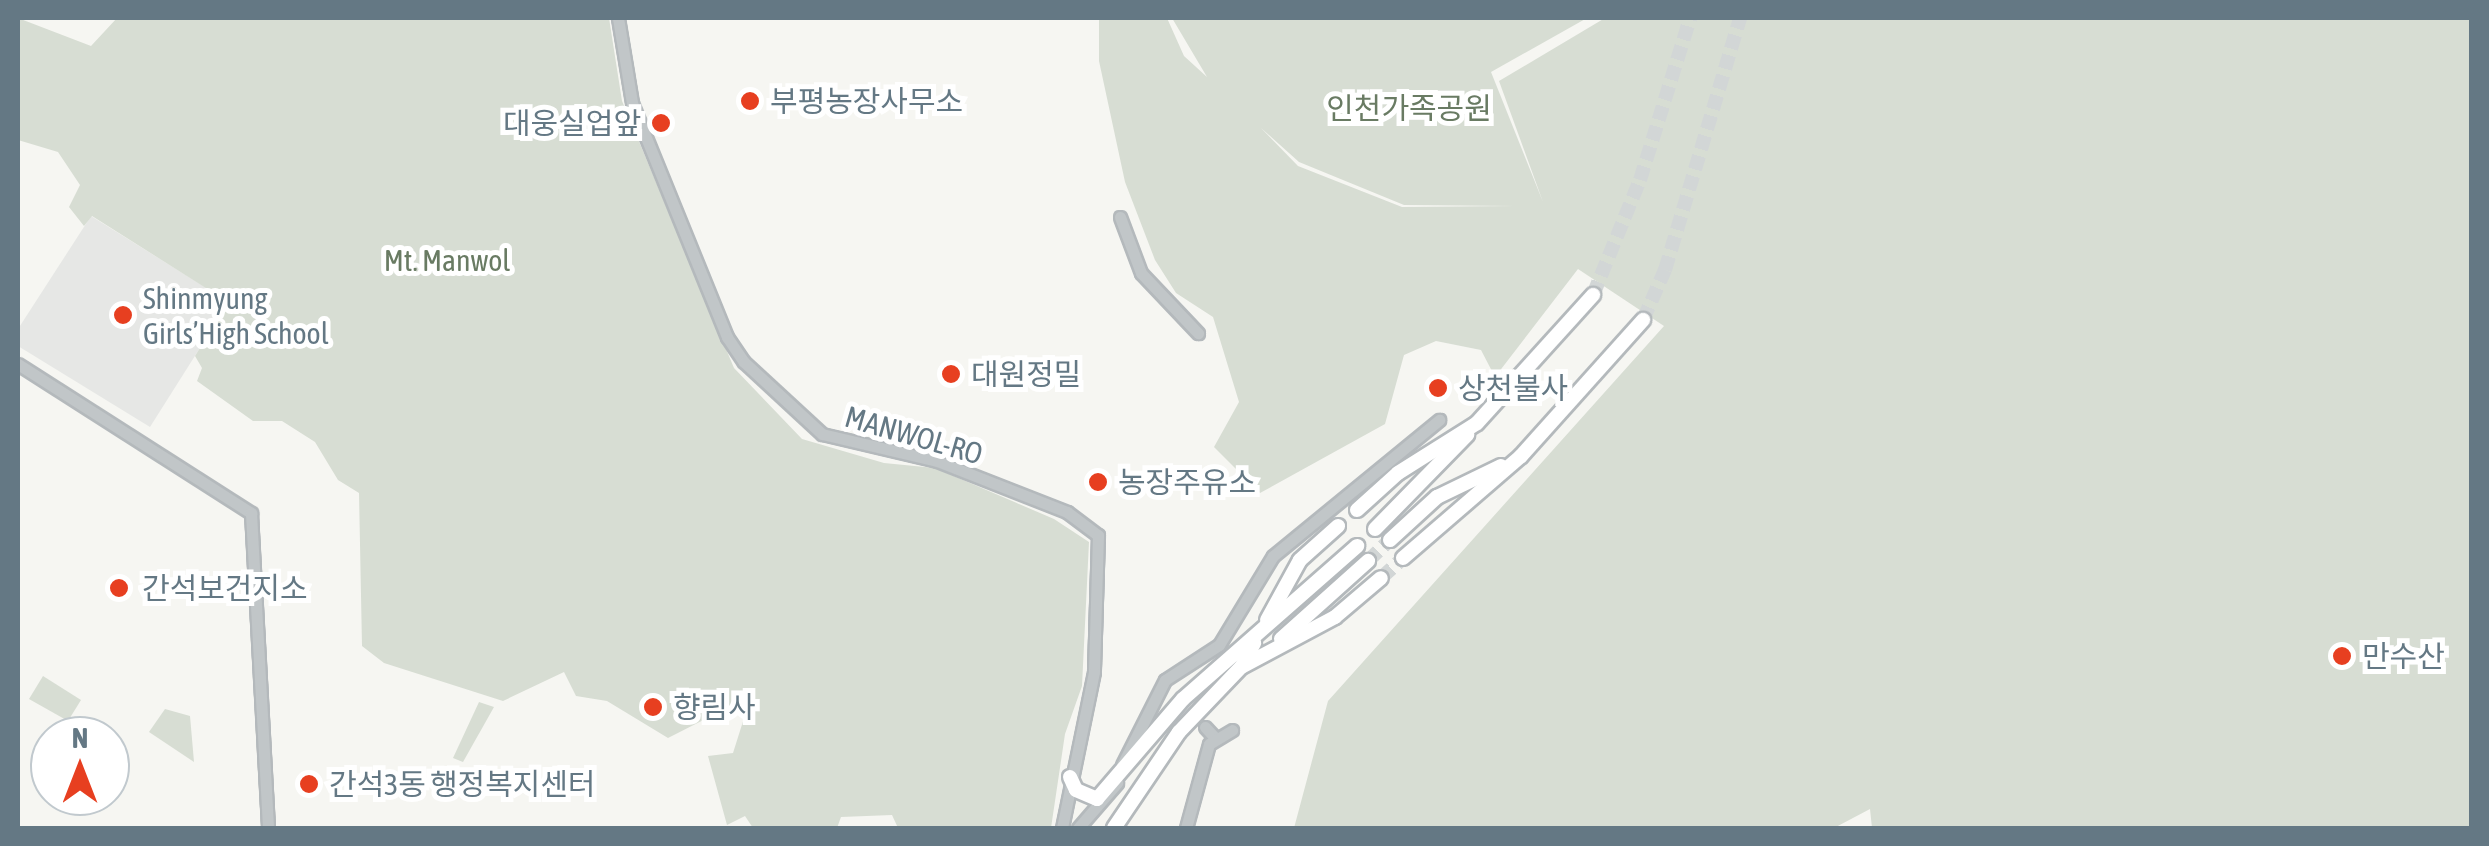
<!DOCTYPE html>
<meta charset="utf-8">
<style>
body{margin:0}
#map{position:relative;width:2489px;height:846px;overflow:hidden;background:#f6f6f2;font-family:"Asap Condensed","Noto Sans KR",sans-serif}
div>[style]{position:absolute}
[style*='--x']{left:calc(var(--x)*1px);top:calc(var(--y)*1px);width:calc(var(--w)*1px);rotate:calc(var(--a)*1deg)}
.built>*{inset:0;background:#e6e7e5}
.green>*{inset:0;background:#d7ddd3}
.major-tunnel>*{height:14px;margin-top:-7px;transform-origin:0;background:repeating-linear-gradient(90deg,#d2d6d6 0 14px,transparent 0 21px)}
.roads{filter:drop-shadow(2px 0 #b4b9bc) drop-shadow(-2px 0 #b4b9bc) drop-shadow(0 2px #b4b9bc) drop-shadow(0 -2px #b4b9bc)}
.minor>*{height:11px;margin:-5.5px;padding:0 5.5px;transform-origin:5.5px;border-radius:5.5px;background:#c1c6c8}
.major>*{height:14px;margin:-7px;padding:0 7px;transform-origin:7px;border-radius:7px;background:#fff}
.dots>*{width:28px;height:28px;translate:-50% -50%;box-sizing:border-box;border:5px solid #fff;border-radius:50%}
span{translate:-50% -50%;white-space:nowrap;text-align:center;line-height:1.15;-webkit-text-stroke:10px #fff;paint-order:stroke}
.poi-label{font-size:30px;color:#647884}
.left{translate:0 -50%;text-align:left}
.right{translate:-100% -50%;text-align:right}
.park-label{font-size:30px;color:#697b63}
.street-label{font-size:30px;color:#647884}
.frame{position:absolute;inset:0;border:20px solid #647884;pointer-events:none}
.north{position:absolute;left:30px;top:716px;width:100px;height:100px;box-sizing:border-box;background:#fff;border:2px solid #c1c9ce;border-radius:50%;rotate:0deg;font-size:28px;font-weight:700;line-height:40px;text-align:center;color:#647884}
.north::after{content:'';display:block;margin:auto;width:35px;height:45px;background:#e73f20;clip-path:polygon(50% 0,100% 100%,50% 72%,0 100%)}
</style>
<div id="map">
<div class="built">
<div style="clip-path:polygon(91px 216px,229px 302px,150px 427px,18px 346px,18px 329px)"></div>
</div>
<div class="green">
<div style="clip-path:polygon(18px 18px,91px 46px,117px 18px,609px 18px,622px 101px,734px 368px,802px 439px,884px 463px,935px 468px,1054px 519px,1089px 542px,1082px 686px,1065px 734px,1051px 828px,898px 828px,892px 815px,841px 817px,837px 828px,753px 828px,745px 816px,727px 825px,708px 756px,733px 753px,745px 715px,731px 706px,668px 738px,607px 701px,576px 696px,564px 672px,503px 701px,384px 663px,362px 646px,359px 493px,338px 480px,315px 442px,282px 421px,253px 421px,197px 381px,202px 368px,195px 356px,228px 302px,92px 216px,84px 226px,69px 207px,80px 185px,58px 152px,18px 140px)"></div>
<div style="clip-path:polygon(evenodd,1099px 18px,1167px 18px,1184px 56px,1207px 77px,1172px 18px,1587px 18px,1491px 72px,1543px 202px,1499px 81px,1605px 18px,2471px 18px,2471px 828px,1872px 828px,1870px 809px,1834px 828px,1294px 828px,1328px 701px,1664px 326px,1578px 269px,1495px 377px,1481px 350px,1436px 341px,1404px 355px,1385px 424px,1260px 493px,1214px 447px,1239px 402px,1213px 317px,1176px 293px,1155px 260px,1125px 182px,1099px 61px,1099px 18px,1261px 128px,1299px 162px,1404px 205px,1515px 206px,1402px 207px,1298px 166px,1261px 128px)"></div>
<div style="clip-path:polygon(43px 676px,81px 700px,68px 721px,29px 699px)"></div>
<div style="clip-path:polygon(479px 702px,494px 707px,463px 762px,453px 758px)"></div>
<div style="clip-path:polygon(165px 709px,190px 716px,194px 762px,149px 732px)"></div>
</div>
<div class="major-tunnel">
<div style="--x:1593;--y:295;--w:124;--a:-67.8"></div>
<div style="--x:1640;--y:180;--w:170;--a:-72.8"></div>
<div style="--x:1643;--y:320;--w:55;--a:-66.3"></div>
<div style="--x:1665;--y:270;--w:263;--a:-73.4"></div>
<div style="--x:1368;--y:561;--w:30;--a:-44"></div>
<div style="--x:1381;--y:578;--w:30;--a:-42"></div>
</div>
<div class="roads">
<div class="minor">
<div style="--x:618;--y:18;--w:86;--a:80.6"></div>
<div style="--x:632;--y:103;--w:253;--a:67.9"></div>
<div style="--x:727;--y:337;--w:30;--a:56"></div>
<div style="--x:744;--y:362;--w:106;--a:42.7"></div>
<div style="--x:822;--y:434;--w:118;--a:13.2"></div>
<div style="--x:937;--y:461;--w:140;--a:21.4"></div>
<div style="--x:1067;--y:512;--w:39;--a:37"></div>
<div style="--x:1098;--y:535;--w:137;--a:91.7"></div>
<div style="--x:1094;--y:672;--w:159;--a:101.6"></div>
<div style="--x:1120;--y:217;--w:60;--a:69.4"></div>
<div style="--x:1141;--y:273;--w:83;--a:46.5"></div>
<div style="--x:18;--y:364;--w:277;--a:32.6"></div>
<div style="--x:251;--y:513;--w:315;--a:86.9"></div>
<div style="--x:1205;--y:727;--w:16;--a:47"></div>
<div style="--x:1122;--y:765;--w:95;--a:-63.2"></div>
<div style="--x:1165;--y:680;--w:64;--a:-32.9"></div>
<div style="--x:1219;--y:645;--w:104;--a:-58.8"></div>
<div style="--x:1273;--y:556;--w:215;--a:-39.3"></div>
<div style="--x:1078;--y:828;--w:60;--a:-49.1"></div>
<div style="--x:1186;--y:828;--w:87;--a:-74.7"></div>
<div style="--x:1209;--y:744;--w:27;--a:-31"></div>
</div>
<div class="major">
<div style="--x:1357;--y:510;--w:55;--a:-42.1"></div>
<div style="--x:1398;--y:473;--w:93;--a:-32.3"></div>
<div style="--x:1477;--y:423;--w:173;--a:-47.8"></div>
<div style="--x:1375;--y:529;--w:132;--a:-45.6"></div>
<div style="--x:1390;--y:540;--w:64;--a:-42.5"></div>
<div style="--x:1437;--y:497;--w:71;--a:-25.8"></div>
<div style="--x:1403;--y:558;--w:156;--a:-40.8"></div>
<div style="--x:1521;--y:456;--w:183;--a:-48.1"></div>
<div style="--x:1267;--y:620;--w:68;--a:-61.2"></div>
<div style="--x:1300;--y:560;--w:51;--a:-41.8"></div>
<div style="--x:1281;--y:639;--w:117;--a:-41.9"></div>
<div style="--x:1243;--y:666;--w:104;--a:-28"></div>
<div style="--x:1335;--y:617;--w:60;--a:-40.3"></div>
<div style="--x:1070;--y:777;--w:14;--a:65"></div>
<div style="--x:1076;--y:790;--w:23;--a:23"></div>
<div style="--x:1097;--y:799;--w:132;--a:-49.3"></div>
<div style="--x:1183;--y:699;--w:232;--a:-41.3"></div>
<div style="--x:1114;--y:828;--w:116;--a:-55.9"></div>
<div style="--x:1179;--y:732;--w:91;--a:-46.3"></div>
<div style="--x:1242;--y:666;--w:26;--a:-62"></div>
</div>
</div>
<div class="dots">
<div style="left:750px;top:101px;background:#e73f20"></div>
<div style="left:661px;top:123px;background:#e73f20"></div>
<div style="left:123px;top:315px;background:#e73f20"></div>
<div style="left:951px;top:374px;background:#e73f20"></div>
<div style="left:1438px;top:388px;background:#e73f20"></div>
<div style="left:1098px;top:482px;background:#e73f20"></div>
<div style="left:119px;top:588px;background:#e73f20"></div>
<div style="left:2342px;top:656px;background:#e73f20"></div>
<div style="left:653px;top:707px;background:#e73f20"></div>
<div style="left:309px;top:784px;background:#e73f20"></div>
</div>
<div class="poi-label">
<span class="left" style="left:770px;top:101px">부평농장사무소</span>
<span class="right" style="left:641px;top:123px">대웅실업앞</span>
<span class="left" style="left:143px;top:315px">Shinmyung<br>Girls’High School</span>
<span class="left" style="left:971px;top:374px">대원정밀</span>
<span class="left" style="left:1458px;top:388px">상천불사</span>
<span class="left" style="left:1118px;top:482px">농장주유소</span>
<span class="left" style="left:142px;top:588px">간석보건지소</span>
<span class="left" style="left:2362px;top:656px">만수산</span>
<span class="left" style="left:673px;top:707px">향림사</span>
<span class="left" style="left:329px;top:784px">간석3동 행정복지센터</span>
</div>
<div class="park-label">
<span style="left:1409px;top:108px">인천가족공원</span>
<span style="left:447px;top:260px">Mt. Manwol</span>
</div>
<div class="street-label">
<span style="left:914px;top:435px;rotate:16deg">MANWOL-RO</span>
</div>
<div class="frame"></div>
<div class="north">N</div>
</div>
